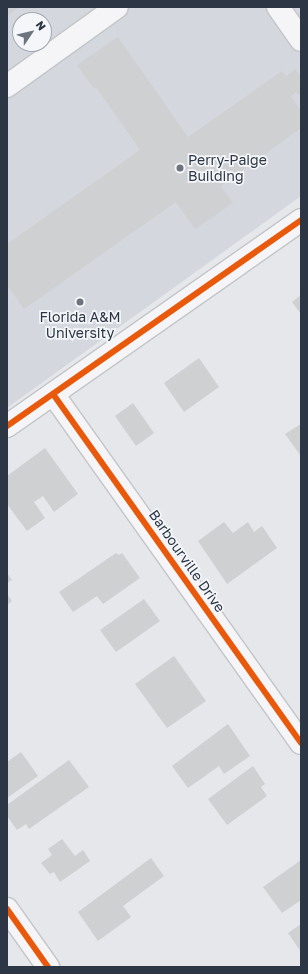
<!DOCTYPE html>
<style>
body{margin:0}
#map{position:relative;width:308px;height:974px;overflow:hidden;background:#e5e7ea;font-family:"Golos Text",sans-serif}
div>[style]{position:absolute}
[style*='--x']{left:calc(var(--x)*1px);top:calc(var(--y)*1px);width:calc(var(--w)*1px);rotate:calc(var(--a)*1deg)}
.built>*{inset:0;background:#d4d7dd}
.building>*{inset:0;background:#ced0d2}
.roads{filter:drop-shadow(1px 0 #c3c5c8) drop-shadow(-1px 0 #c3c5c8) drop-shadow(0 1px #c3c5c8) drop-shadow(0 -1px #c3c5c8)}
.minor>*{height:22px;margin:-11px;padding:0 11px;transform-origin:11px;border-radius:11px;background:#f5f5f7}
.cycleway>*{height:6px;margin:-3px;padding:0 3px;transform-origin:3px;border-radius:3px;background:#e8590c}
.dots>*{width:11px;height:11px;translate:-50% -50%;box-sizing:border-box;border:2px solid #f4f6f9;border-radius:50%}
span{translate:-50% -50%;white-space:nowrap;text-align:center;line-height:1.15;-webkit-text-stroke:3.5px #f4f6f9;paint-order:stroke}
.poi-label{font-size:14px;color:#2c3644}
.left{translate:0 -50%;text-align:left}
.street-label{font-size:14px;color:#2c3644}
.frame{position:absolute;inset:0;border:8px solid #2c3644;pointer-events:none}
.north{position:absolute;left:12px;top:12px;width:40px;height:40px;box-sizing:border-box;background:#f4f6f9;border:1px solid #a4a9b1;border-radius:50%;rotate:55deg;font-size:11px;font-weight:700;line-height:16px;text-align:center;color:#2c3644}
.north::after{content:'';display:block;margin:auto;width:14px;height:18px;background:#6d747e;clip-path:polygon(50% 0,100% 100%,50% 72%,0 100%)}
</style>
<div id="map">
<div class="built">
<div style="clip-path:polygon(evenodd,7px 7px,301px 7px,301px 196px,7px 408px,7px 7px,20px 20px,44px 20px,44px 44px,20px 44px,20px 20px)"></div>
</div>
<div class="building">
<div style="clip-path:polygon(7px 7px,19px 7px,7px 16px)"></div>
<div style="clip-path:polygon(118px 37px,188px 137px,282px 71px,286px 76px,295px 69px,301px 77px,301px 92px,298px 95px,296px 92px,291px 96px,301px 111px,301px 128px,221px 186px,233px 203px,195px 229px,176px 202px,24px 309px,7px 285px,7px 244px,140px 150px,96px 87px,94px 89px,77px 65px)"></div>
<div style="clip-path:polygon(301px 295px,301px 314px,292px 302px)"></div>
<div style="clip-path:polygon(199px 358px,219px 387px,184px 412px,164px 383px)"></div>
<div style="clip-path:polygon(133px 403px,154px 433px,136px 446px,115px 416px)"></div>
<div style="clip-path:polygon(301px 424px,301px 456px,285px 434px)"></div>
<div style="clip-path:polygon(45px 448px,78px 494px,54px 512px,43px 496px,34px 502px,45px 518px,27px 531px,7px 504px,7px 476px)"></div>
<div style="clip-path:polygon(224px 522px,233px 533px,248px 522px,254px 532px,262px 526px,277px 548px,227px 584px,198px 541px)"></div>
<div style="clip-path:polygon(116px 553px,119px 555px,122px 553px,140px 578px,103px 604px,97px 596px,73px 612px,59px 592px)"></div>
<div style="clip-path:polygon(7px 573px,12px 580px,7px 583px)"></div>
<div style="clip-path:polygon(7px 594px,12px 601px,7px 605px)"></div>
<div style="clip-path:polygon(144px 599px,160px 621px,116px 652px,100px 630px)"></div>
<div style="clip-path:polygon(174px 656px,206px 701px,167px 728px,135px 684px)"></div>
<div style="clip-path:polygon(228px 724px,250px 756px,224px 774px,219px 766px,188px 788px,172px 766px)"></div>
<div style="clip-path:polygon(21px 752px,38px 776px,7px 798px,7px 762px)"></div>
<div style="clip-path:polygon(69px 760px,89px 787px,29px 829px,26px 824px,17px 830px,7px 816px,7px 805px)"></div>
<div style="clip-path:polygon(253px 766px,265px 784px,261px 787px,267px 796px,227px 825px,208px 799px)"></div>
<div style="clip-path:polygon(62px 839px,75px 856px,83px 850px,90px 861px,60px 882px,54px 872px,50px 874px,41px 863px,52px 855px,48px 849px)"></div>
<div style="clip-path:polygon(151px 858px,164px 876px,123px 906px,131px 917px,98px 941px,78px 912px)"></div>
<div style="clip-path:polygon(301px 860px,301px 900px,282px 913px,263px 887px)"></div>
<div style="clip-path:polygon(301px 924px,301px 952px,288px 933px)"></div>
</div>
<div class="roads">
<div class="minor">
<div style="--x:278;--y:7;--w:40;--a:55.1"></div>
<div style="--x:7;--y:86;--w:135;--a:-35.7"></div>
<div style="--x:53;--y:394;--w:428;--a:54.6"></div>
<div style="--x:7;--y:426;--w:359;--a:-35"></div>
<div style="--x:7;--y:909;--w:71;--a:54.7"></div>
</div>
</div>
<div class="cycleway">
<div style="--x:53;--y:394;--w:428;--a:54.6"></div>
<div style="--x:7;--y:426;--w:359;--a:-35"></div>
<div style="--x:7;--y:909;--w:71;--a:54.7"></div>
</div>
<div class="dots">
<div style="left:180px;top:168px;background:#6d747e"></div>
<div style="left:80px;top:302px;background:#6d747e"></div>
</div>
<div class="poi-label">
<span class="left" style="left:188px;top:168px">Perry-Paige<br>Building</span>
<span style="left:80px;top:325px">Florida A&amp;M<br>University</span>
</div>
<div class="street-label">
<span style="left:187px;top:561px;rotate:55deg">Barbourville Drive</span>
</div>
<div class="frame"></div>
<div class="north">N</div>
</div>
